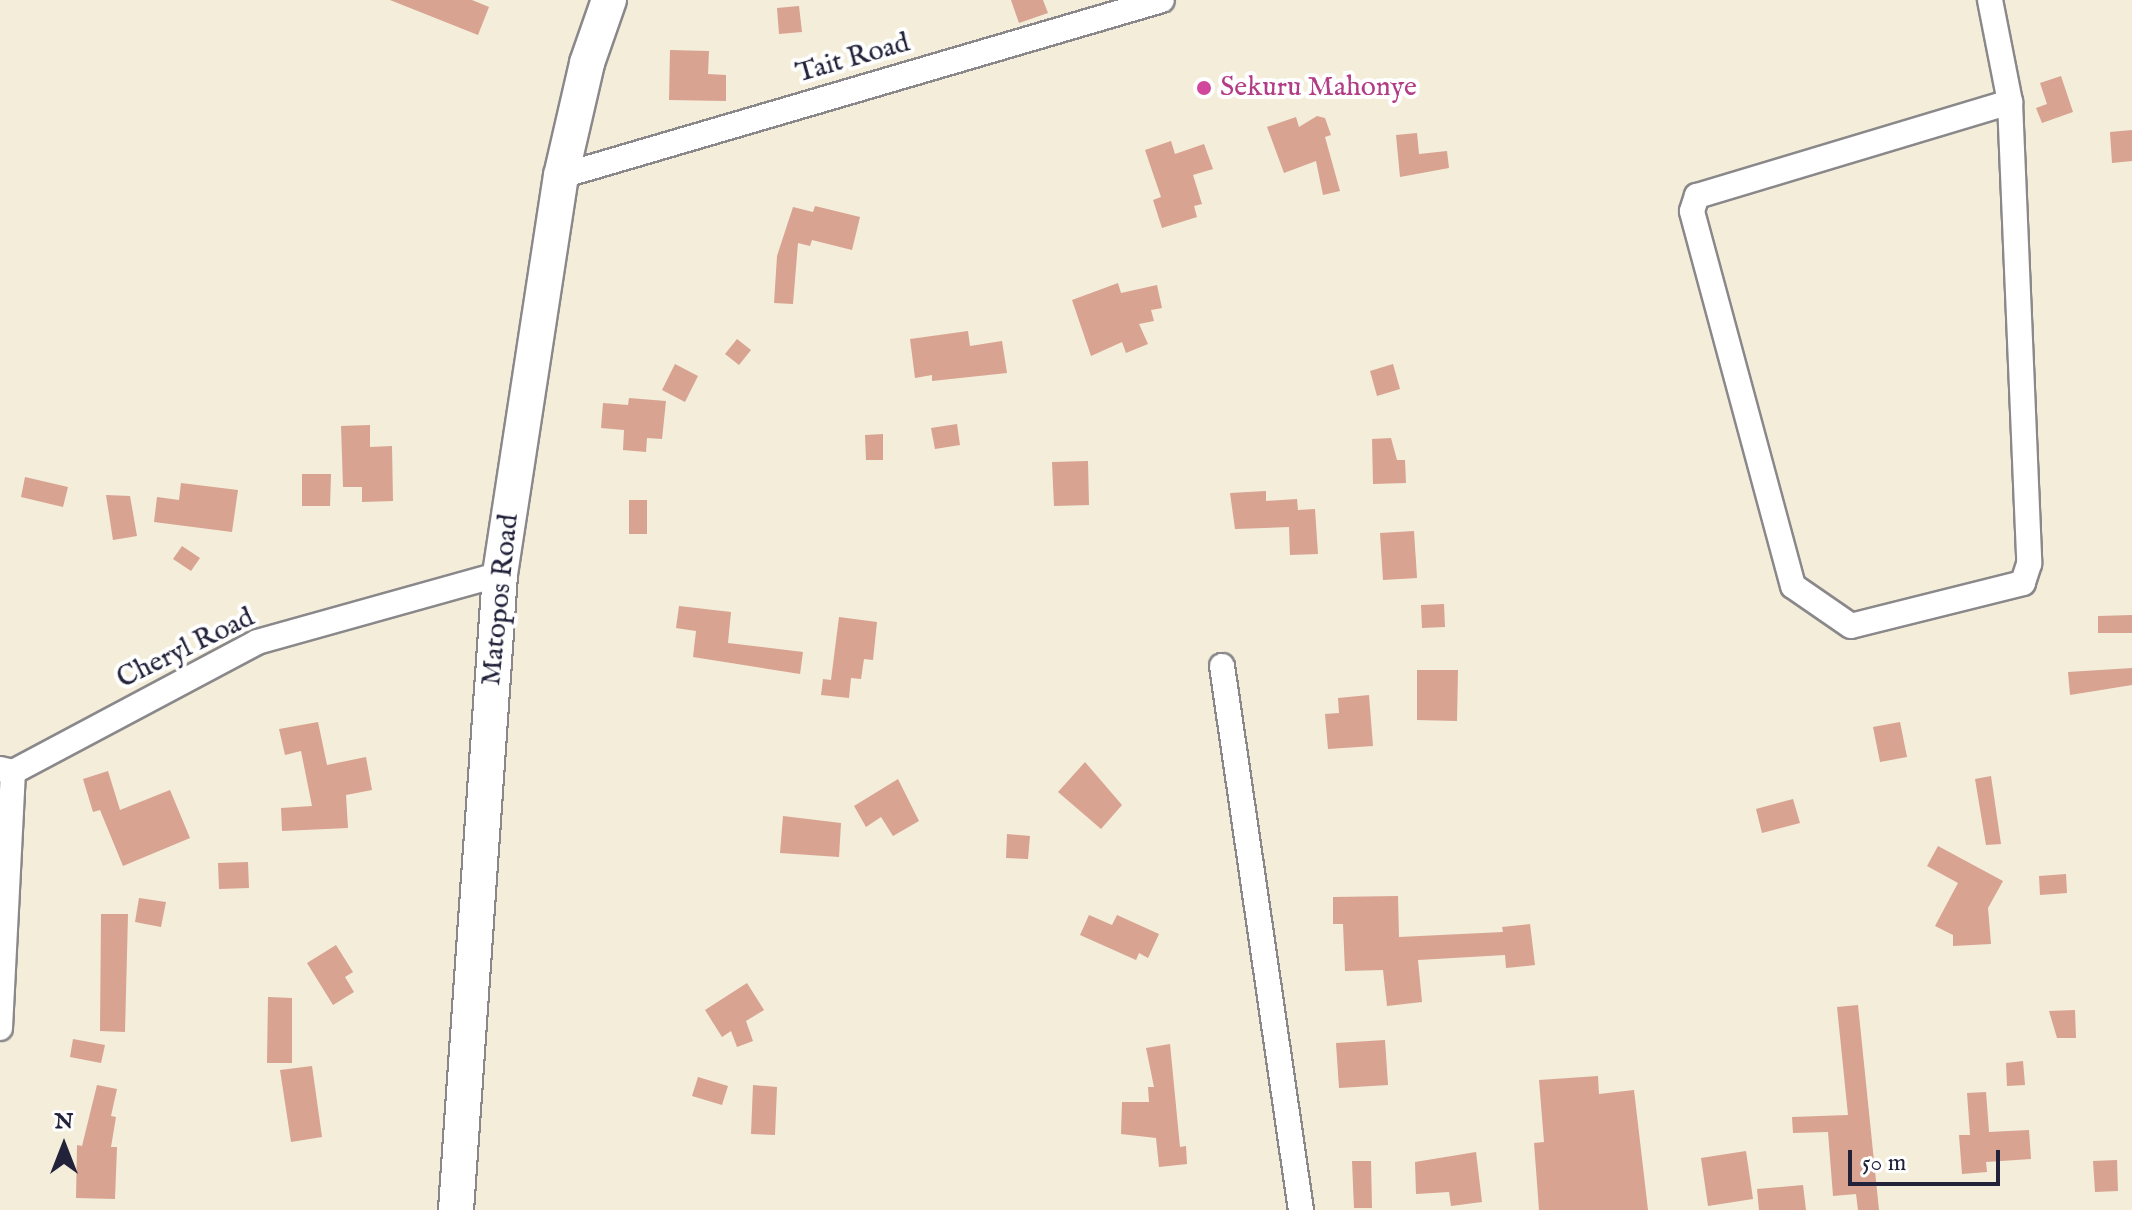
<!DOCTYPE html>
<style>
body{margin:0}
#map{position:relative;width:2132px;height:1210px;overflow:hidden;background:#f3edda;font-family:"IM FELL English",serif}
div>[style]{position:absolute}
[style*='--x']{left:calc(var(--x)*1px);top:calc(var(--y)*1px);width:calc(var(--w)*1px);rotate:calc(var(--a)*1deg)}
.building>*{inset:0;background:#d8a391}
.roads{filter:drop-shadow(2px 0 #8a888a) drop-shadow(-2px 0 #8a888a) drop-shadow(0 2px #8a888a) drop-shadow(0 -2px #8a888a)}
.street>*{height:24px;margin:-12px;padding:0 12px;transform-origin:12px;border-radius:12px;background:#fff}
.secondary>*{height:34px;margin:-17px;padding:0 17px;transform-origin:17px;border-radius:17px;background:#fff}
.dots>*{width:22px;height:22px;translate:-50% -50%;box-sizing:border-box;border:4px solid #fff;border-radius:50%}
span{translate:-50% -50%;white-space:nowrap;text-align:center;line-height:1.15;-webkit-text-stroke:8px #fff;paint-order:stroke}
.street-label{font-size:28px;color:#22223b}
.hotel-label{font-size:28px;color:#b23c85}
.left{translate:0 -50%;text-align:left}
.north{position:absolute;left:24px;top:1106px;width:80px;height:80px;-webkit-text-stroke:6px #fff;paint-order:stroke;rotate:0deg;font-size:22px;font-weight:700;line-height:32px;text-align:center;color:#22223b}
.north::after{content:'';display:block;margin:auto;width:28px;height:36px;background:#22223b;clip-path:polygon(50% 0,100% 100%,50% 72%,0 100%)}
.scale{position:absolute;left:1848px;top:1150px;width:152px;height:36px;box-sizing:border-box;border:4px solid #22223b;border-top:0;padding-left:10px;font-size:24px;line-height:28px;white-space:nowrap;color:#22223b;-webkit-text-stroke:6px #fff;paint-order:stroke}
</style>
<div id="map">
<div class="building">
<div style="clip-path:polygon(390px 0,472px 0,489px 7px,478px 35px)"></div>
<div style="clip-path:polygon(1011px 0,1043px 0,1048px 13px,1019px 23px)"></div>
<div style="clip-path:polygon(799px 6px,802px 32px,779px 34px,777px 8px)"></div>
<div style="clip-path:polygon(670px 50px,709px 51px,708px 74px,726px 75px,726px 101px,669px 100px)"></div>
<div style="clip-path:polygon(2061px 76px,2073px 112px,2042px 123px,2036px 108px,2047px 104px,2040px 83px)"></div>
<div style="clip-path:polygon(1317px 116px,1325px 118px,1331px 135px,1325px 137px,1340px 191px,1323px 195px,1316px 161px,1284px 173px,1267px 127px,1296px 117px,1299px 127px)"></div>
<div style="clip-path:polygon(2132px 130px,2132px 161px,2112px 163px,2110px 132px)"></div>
<div style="clip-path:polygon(1417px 133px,1419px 154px,1447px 151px,1449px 168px,1400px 177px,1396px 135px)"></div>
<div style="clip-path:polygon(1171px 141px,1175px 154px,1204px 144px,1213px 169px,1193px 175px,1202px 204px,1194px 206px,1197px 217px,1162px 228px,1153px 200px,1161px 197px,1145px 150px)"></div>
<div style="clip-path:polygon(815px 206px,860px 217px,852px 250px,812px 240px,810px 246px,798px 243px,793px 304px,774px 303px,777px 256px,793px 207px,813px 212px)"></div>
<div style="clip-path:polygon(1118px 283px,1121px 293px,1157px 285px,1162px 308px,1151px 310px,1154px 321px,1139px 324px,1148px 344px,1126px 353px,1122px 342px,1091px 356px,1072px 300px)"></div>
<div style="clip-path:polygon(968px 331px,970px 346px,1002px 341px,1007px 373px,932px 381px,932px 375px,915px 378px,910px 339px)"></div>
<div style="clip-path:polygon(737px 339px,751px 350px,739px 365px,725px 354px)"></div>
<div style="clip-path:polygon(675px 364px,698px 376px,685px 402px,662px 390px)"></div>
<div style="clip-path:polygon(1393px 364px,1400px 389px,1377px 396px,1370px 371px)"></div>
<div style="clip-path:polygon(629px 398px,666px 401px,662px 439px,647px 438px,646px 452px,623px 450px,624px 430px,601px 428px,603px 403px,628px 405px)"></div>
<div style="clip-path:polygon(957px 424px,960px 445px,935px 449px,931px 428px)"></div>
<div style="clip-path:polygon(370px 425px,370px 447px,392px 446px,393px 501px,362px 502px,362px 487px,343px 487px,341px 426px)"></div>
<div style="clip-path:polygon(883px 434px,883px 460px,866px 460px,865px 435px)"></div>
<div style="clip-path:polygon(1391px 438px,1397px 460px,1405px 460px,1406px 483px,1373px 484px,1372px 439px)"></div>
<div style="clip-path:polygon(1088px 461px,1089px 505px,1054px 506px,1052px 462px)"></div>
<div style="clip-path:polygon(302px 474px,331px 474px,330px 506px,302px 506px)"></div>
<div style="clip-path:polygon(25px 477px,68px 487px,63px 507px,21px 497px)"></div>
<div style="clip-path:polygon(181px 483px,238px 490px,232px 532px,154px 522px,157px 497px,179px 500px)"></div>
<div style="clip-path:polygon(1266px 491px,1266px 501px,1297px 499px,1298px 510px,1315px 509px,1318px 554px,1290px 555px,1289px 527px,1235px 529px,1230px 493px)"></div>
<div style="clip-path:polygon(106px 495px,130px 496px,137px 536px,113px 540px)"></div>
<div style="clip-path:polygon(629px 500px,647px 500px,647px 534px,629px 534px)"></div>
<div style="clip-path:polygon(1414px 531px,1417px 578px,1383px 580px,1380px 533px)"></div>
<div style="clip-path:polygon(182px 546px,200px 558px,191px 571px,173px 559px)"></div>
<div style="clip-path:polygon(1444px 604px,1445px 627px,1422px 628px,1421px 605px)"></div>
<div style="clip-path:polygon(679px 606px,731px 612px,728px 643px,803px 652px,800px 674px,693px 657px,696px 631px,676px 628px)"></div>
<div style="clip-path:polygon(2132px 615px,2132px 633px,2098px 633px,2098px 616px)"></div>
<div style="clip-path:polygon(839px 617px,877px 622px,873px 660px,864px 659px,861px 679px,851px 678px,849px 698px,821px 695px,823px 679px,831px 680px)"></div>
<div style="clip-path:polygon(2132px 668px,2132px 685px,2070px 695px,2068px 672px)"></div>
<div style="clip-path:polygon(1417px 670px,1458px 670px,1457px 721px,1417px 720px)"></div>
<div style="clip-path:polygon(1369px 695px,1373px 746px,1328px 749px,1325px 714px,1339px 713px,1338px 698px)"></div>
<div style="clip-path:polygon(318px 722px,327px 765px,366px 757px,372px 790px,346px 795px,348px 828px,282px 831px,281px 808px,312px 806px,301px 751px,285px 755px,279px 729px)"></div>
<div style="clip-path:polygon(1900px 722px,1907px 757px,1880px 762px,1873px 727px)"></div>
<div style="clip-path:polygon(1085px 762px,1122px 805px,1101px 829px,1058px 792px)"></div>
<div style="clip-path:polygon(108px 771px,120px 810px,170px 790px,190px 838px,123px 866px,100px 810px,93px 812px,83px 779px)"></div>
<div style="clip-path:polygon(1991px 776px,2001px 844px,1986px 845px,1975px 779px)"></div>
<div style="clip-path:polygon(898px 779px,919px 821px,893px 836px,881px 817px,866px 827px,854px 806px)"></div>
<div style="clip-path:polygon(1793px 799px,1800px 823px,1762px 833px,1756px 809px)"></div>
<div style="clip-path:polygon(783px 816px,841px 823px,839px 857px,780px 853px)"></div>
<div style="clip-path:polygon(1007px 834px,1030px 836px,1028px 859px,1006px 858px)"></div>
<div style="clip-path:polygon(1938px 846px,2003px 881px,1988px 908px,1991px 944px,1953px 946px,1953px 935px,1935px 926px,1958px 883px,1927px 866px)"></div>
<div style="clip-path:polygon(248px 862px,249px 888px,219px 889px,218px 863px)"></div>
<div style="clip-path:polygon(2066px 874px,2067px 893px,2040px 895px,2039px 876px)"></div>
<div style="clip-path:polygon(1398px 896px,1399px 937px,1503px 932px,1502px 927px,1530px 924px,1535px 965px,1506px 968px,1505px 955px,1418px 960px,1422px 1002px,1387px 1006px,1383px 970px,1345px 971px,1343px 924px,1333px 924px,1333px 897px)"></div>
<div style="clip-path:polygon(139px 898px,166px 902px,161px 927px,135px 922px)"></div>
<div style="clip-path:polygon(101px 914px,128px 914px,125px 1032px,100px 1031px)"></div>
<div style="clip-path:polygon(1089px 915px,1112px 925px,1117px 915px,1159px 934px,1148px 958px,1139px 953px,1136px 960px,1080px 935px)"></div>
<div style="clip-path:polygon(336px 945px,353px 972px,345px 977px,354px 992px,333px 1005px,307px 963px)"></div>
<div style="clip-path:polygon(747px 983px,764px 1010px,746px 1021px,753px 1041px,737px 1047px,731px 1031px,722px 1037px,705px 1010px)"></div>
<div style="clip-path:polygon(268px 997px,292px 998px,292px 1063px,267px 1063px)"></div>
<div style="clip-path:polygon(1858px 1005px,1879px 1210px,1858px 1210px,1856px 1194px,1833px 1196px,1828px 1132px,1793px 1133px,1792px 1117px,1848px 1115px,1837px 1007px)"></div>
<div style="clip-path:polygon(2075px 1010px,2076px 1038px,2057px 1038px,2049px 1011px)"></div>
<div style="clip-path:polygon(73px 1039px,105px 1045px,101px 1063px,70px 1057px)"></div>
<div style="clip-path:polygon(1385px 1040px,1388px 1085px,1339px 1088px,1336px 1043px)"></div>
<div style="clip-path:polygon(1170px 1044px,1180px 1147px,1186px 1146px,1187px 1164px,1159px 1167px,1156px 1138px,1121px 1134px,1122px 1102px,1149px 1102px,1148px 1087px,1154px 1087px,1146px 1048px)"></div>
<div style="clip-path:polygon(2023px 1061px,2025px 1085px,2007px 1086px,2006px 1063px)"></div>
<div style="clip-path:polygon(312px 1066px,322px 1137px,291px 1142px,280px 1070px)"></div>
<div style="clip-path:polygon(1598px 1076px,1599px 1094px,1634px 1090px,1648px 1210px,1539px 1210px,1534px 1143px,1544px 1142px,1539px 1080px)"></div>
<div style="clip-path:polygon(698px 1077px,728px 1086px,722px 1105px,692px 1096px)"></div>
<div style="clip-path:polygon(97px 1085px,117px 1089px,111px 1116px,116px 1117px,111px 1147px,117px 1147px,115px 1199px,76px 1198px,77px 1145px,82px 1146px)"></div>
<div style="clip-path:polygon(753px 1085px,777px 1087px,775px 1135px,751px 1134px)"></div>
<div style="clip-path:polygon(1986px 1092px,1989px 1132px,2029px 1130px,2031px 1159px,1986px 1162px,1987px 1172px,1962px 1174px,1959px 1135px,1970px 1135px,1967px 1093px)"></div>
<div style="clip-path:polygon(1746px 1151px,1753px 1199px,1708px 1206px,1701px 1158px)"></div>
<div style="clip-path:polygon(1476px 1152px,1482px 1202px,1451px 1206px,1449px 1192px,1416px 1194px,1415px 1162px)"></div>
<div style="clip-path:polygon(2117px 1160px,2118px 1191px,2095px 1192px,2093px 1161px)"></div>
<div style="clip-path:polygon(1352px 1161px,1371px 1161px,1372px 1208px,1354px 1208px)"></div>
<div style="clip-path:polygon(1803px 1185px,1806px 1210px,1759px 1210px,1757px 1189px)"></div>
</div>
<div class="roads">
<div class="street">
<div style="--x:1990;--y:0;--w:104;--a:78.9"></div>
<div style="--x:2010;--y:102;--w:462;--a:87.6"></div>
<div style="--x:2029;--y:564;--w:20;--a:108"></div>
<div style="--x:2023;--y:583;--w:177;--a:166"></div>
<div style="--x:1851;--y:626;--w:70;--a:-145.4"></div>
<div style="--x:1793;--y:586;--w:388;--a:-105.1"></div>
<div style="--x:1692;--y:211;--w:16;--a:-72"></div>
<div style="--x:1697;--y:196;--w:327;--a:-16.7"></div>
<div style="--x:561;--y:176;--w:626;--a:-16.32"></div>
<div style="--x:1222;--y:666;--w:550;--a:81.74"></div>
<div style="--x:0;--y:769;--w:13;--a:13"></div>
<div style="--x:13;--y:772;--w:276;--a:-28"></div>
<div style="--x:257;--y:642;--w:252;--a:-15.6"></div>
<div style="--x:0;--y:1028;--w:256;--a:-87.1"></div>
</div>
<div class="secondary">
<div style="--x:456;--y:1210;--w:638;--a:-86.04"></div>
<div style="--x:500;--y:574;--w:403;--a:-81.3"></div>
<div style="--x:561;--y:176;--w:116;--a:-77"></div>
<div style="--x:587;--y:63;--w:67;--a:-70.8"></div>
</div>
</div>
<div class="dots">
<div style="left:1204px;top:88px;background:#d1479c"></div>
</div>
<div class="street-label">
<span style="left:853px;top:59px;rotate:-16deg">Tait Road</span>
<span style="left:501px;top:600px;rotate:-84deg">Matopos Road</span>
<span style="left:186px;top:649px;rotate:-26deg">Cheryl Road</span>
</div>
<div class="hotel-label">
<span class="left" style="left:1220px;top:88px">Sekuru Mahonye</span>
</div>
<div class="north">N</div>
<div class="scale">50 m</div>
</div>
